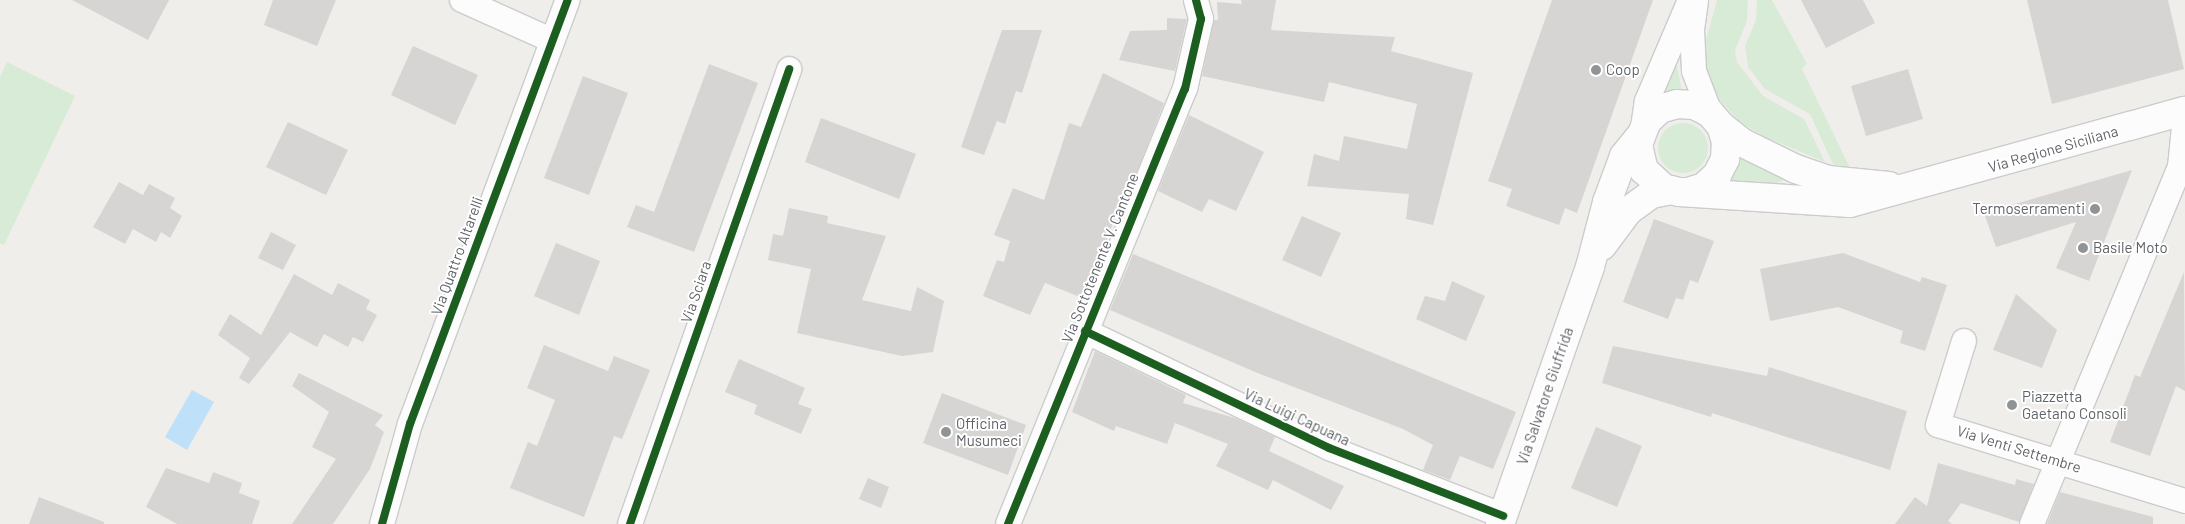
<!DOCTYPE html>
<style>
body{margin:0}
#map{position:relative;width:2185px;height:524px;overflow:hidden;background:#efeeea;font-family:Barlow,sans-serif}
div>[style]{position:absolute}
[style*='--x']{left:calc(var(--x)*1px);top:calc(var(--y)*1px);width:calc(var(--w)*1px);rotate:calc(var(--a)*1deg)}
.green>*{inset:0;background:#d8ebd6}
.round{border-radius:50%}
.water>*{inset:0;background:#bfe0f9}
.building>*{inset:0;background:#d6d5d3}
.roads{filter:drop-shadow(1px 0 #cbcccc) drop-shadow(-1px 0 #cbcccc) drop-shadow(0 1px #cbcccc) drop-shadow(0 -1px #cbcccc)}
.minor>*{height:24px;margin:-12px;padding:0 12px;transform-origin:12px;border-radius:12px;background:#fdfcfc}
.secondary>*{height:28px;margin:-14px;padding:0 14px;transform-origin:14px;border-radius:14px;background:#fdfcfc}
.cycleway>*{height:8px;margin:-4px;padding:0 4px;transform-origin:4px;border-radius:4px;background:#1b5e20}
.dots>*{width:14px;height:14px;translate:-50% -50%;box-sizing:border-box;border:2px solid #fff;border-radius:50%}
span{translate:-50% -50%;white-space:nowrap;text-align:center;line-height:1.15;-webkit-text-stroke:4px #fff;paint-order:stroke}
.poi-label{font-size:15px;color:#5f6368}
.left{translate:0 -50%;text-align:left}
.right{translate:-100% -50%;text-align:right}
.street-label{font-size:15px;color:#5f6368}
</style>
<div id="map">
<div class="green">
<div style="clip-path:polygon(1717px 0,1748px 0,1747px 21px,1735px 50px,1737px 62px,1763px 96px,1804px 119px,1825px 162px,1763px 136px,1739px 121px,1714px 93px,1707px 77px,1704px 48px)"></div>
<div style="clip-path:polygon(1757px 0,1772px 0,1807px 64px,1802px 69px,1850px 168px,1833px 164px,1810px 114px,1765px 89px,1748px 67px,1745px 46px,1756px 20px)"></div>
<div style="clip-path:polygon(1676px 61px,1682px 92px,1660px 96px)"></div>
<div style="clip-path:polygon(7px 62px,75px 96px,4px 245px,0 243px,0 77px)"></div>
<div class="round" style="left:1658px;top:123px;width:50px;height:50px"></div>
<div style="clip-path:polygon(1736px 154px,1756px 166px,1785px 179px,1771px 186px,1724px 182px)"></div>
</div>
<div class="water">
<div style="clip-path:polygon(192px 390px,214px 402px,187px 450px,165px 437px)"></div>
</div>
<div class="building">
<div style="clip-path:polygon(72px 0,169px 0,148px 40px)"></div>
<div style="clip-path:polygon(273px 0,336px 0,317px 46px,264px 25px)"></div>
<div style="clip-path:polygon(1241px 0,1276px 0,1271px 30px,1395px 37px,1391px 51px,1473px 73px,1433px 225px,1406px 219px,1409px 194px,1307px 186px,1314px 154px,1339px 161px,1344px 136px,1407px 149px,1417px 104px,1329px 82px,1324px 102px,1202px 76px,1214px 20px,1218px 20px,1217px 2px,1242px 4px)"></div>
<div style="clip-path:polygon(1552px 0,1653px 0,1577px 213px,1565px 208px,1559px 225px,1506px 206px,1512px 189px,1488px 181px)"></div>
<div style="clip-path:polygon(1801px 0,1863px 0,1875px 23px,1826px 48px)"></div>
<div style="clip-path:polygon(2027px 0,2168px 0,2184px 69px,2052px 104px)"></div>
<div style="clip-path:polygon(1167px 18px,1187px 19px,1175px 71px,1119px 60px,1130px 31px,1167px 30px)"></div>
<div style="clip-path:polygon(1002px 30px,1042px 30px,1022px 93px,1016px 91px,1005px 124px,997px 121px,984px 155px,961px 147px)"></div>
<div style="clip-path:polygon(413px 46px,478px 75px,455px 125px,391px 95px)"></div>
<div style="clip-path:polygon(709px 64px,758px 83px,694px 252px,627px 227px,636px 205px,654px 212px)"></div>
<div style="clip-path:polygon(1908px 69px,1923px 119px,1866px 136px,1851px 86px)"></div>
<div style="clip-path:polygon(1103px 73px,1164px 103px,1134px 179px,1130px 177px,1085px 299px,1045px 283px,1030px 315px,983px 296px,997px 260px,1004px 262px,1010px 241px,994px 235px,1013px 188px,1044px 200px,1069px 123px,1081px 127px)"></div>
<div style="clip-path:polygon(583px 76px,628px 93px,589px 195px,544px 178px)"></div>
<div style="clip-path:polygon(1189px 115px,1264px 152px,1236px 211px,1209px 199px,1202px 212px,1158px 191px)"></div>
<div style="clip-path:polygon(821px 118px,916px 154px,899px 199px,805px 162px)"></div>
<div style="clip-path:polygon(288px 122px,348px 150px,326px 195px,266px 167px)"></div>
<div style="clip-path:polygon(2132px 170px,2089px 281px,2056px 268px,2076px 222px,1996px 247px,1984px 213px)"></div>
<div style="clip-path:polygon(119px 182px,143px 195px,149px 184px,175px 198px,170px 208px,182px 216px,170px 238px,161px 232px,156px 242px,133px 229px,125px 244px,93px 227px)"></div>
<div style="clip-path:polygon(789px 208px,828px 216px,827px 223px,886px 236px,862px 300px,911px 311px,917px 287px,944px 301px,933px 352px,902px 356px,797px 333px,811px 269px,768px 260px,773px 234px,783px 236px)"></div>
<div style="clip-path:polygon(1302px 216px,1341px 233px,1321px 277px,1282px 260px)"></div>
<div style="clip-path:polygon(1654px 219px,1714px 241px,1698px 283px,1690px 280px,1683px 300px,1676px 298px,1668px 319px,1623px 302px)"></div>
<div style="clip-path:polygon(271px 232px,296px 245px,283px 270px,258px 258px)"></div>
<div style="clip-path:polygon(556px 243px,600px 261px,579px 315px,534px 296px)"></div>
<div style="clip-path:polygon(1843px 253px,1920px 282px,1922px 277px,1947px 285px,1925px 351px,1900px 343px,1903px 331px,1838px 307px,1770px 321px,1760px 269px)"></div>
<div style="clip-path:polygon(1133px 254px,1516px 412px,1493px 469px,1460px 456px,1450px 480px,1423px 470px,1433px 445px,1403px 429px,1260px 374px,1110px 310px)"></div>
<div style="clip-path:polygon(2184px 272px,2185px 391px,2176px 386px,2150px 456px,2110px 442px,2135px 375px,2140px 377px)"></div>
<div style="clip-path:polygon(294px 274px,332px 295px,338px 283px,370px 300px,366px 309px,377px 315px,363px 342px,353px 337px,348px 347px,324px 334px,317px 347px,290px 332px,249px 384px,239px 378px,250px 358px,218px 335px,230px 314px,261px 335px)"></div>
<div style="clip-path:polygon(1452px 281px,1485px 296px,1466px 341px,1416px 319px,1425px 296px,1445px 301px)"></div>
<div style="clip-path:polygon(2016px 294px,2057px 330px,2042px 368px,1993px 350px)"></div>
<div style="clip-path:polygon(544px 345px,608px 371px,614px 356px,650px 370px,622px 439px,614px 436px,584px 517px,510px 488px,528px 442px,537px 446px,555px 400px,527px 388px)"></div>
<div style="clip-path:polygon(1613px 346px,1767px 376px,1769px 367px,1907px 411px,1890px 470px,1712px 413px,1711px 417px,1602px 383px)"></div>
<div style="clip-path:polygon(1095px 351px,1186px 395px,1183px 403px,1235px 418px,1275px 437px,1269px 451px,1344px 486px,1331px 510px,1273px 480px,1268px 490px,1216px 466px,1228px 444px,1175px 423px,1167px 444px,1116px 426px,1114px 431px,1072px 412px)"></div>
<div style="clip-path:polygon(739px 359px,805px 388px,798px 404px,812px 409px,801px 434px,754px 414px,757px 405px,725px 392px)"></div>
<div style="clip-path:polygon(299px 373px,383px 415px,375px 425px,384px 432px,370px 469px,333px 524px,292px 524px,336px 459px,312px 447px,329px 412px,292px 386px)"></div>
<div style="clip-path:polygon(942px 393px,1026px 425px,1008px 475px,923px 443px)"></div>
<div style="clip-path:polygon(1596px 427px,1642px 446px,1617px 507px,1571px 488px)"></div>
<div style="clip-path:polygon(1938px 463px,2015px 485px,2016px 479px,2034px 484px,2019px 522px,1961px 503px,1948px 521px,1952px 524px,1895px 524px,1915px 497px,1927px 506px)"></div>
<div style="clip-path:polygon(166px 468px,209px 483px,213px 472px,242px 483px,239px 493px,260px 501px,252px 524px,177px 524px,146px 507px)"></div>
<div style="clip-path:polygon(868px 478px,889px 487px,881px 508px,859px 499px)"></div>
<div style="clip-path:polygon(2060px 492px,2153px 517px,2153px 524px,2047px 524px)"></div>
<div style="clip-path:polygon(39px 497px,104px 522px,104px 524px,29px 524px)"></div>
</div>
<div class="roads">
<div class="minor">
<div style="--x:462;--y:0;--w:98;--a:24.2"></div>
<div style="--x:1696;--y:1;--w:29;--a:98"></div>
<div style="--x:1692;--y:30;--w:41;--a:87.2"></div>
<div style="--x:1694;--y:71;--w:45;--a:69.1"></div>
<div style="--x:1643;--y:128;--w:27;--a:-82"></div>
<div style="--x:1647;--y:101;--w:110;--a:-66.9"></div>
<div style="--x:1085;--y:331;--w:271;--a:25.6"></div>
<div style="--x:1329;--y:448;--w:187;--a:21.3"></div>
<div style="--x:1964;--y:341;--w:88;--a:107.2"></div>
<div style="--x:1938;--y:425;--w:258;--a:17.1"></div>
<div style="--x:382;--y:524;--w:104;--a:-74.4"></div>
<div style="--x:410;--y:424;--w:452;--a:-69.6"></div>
<div style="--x:630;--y:524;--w:482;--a:-70.7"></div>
<div style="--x:1008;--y:524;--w:470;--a:-67.9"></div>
<div style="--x:1185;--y:89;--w:72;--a:-77.1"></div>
<div style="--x:1201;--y:19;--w:20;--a:-105"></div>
<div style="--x:2032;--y:524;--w:386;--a:-67.5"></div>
<div style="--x:2180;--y:167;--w:50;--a:-84.3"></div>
</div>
<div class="secondary">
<div style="--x:1721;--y:126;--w:28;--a:38"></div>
<div style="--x:1743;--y:143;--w:59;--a:26.1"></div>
<div style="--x:1796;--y:169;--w:34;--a:19"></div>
<div style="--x:1828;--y:180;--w:61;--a:5.6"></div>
<div style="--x:1688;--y:192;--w:17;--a:-17"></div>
<div style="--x:1704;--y:187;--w:18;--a:-43"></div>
<div style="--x:1717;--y:175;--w:18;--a:-63"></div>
<div style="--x:1725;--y:159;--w:17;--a:-87"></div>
<div style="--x:1726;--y:142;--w:17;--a:-107"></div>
<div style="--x:1721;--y:126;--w:17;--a:-130"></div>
<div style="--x:1710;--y:113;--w:18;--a:-153"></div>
<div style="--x:1694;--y:105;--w:17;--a:-177"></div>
<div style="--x:1677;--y:104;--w:18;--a:164"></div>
<div style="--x:1660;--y:109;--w:18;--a:137"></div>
<div style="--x:1647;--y:121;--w:26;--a:111"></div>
<div style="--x:1638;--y:145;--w:26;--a:77"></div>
<div style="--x:1644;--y:170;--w:26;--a:43"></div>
<div style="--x:1663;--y:188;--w:16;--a:14"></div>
<div style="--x:1679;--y:192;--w:171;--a:3.7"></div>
<div style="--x:1850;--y:203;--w:347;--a:-15.4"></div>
<div style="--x:1602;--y:246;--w:44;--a:-53.4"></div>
<div style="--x:1628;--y:211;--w:29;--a:-36"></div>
<div style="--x:1651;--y:194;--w:20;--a:-11"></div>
<div style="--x:1500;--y:524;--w:272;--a:-70.7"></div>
<div style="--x:1590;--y:267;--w:67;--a:-75.3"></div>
<div style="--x:1607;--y:202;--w:49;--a:-69.7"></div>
<div style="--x:1624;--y:156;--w:26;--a:-51"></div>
</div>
</div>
<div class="cycleway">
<div style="--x:1085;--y:331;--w:271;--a:25.6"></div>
<div style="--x:1329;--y:448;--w:187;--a:21.3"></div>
<div style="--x:382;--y:524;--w:104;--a:-74.4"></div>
<div style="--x:410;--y:424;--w:452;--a:-69.6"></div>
<div style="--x:630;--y:524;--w:482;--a:-70.7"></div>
<div style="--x:1008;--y:524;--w:470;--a:-67.9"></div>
<div style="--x:1185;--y:89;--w:72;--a:-77.1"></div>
<div style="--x:1201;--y:19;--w:20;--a:-105"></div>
</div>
<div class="dots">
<div style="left:1596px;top:70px;background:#919496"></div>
<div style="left:2095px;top:209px;background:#919496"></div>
<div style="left:2083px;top:248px;background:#919496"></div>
<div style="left:2012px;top:405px;background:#919496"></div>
<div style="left:946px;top:432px;background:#919496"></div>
</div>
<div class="poi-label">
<span class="left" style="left:1606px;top:70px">Coop</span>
<span class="right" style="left:2085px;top:209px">Termoserramenti</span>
<span class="left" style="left:2093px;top:248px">Basile Moto</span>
<span class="left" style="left:2022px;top:405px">Piazzetta<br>Gaetano Consoli</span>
<span class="left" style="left:956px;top:432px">Officina<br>Musumeci</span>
</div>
<div class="street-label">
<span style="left:2053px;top:149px;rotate:-16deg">Via Regione Siciliana</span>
<span style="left:457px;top:256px;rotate:-70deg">Via Quattro Altarelli</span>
<span style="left:1100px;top:258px;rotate:-68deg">Via Sottotenente V. Cantone</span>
<span style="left:696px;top:292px;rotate:-71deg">Via Sciara</span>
<span style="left:1545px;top:396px;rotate:-71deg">Via Salvatore Giuffrida</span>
<span style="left:1297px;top:417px;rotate:25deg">Via Luigi Capuana</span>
<span style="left:2019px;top:449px;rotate:17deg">Via Venti Settembre</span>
</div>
</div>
